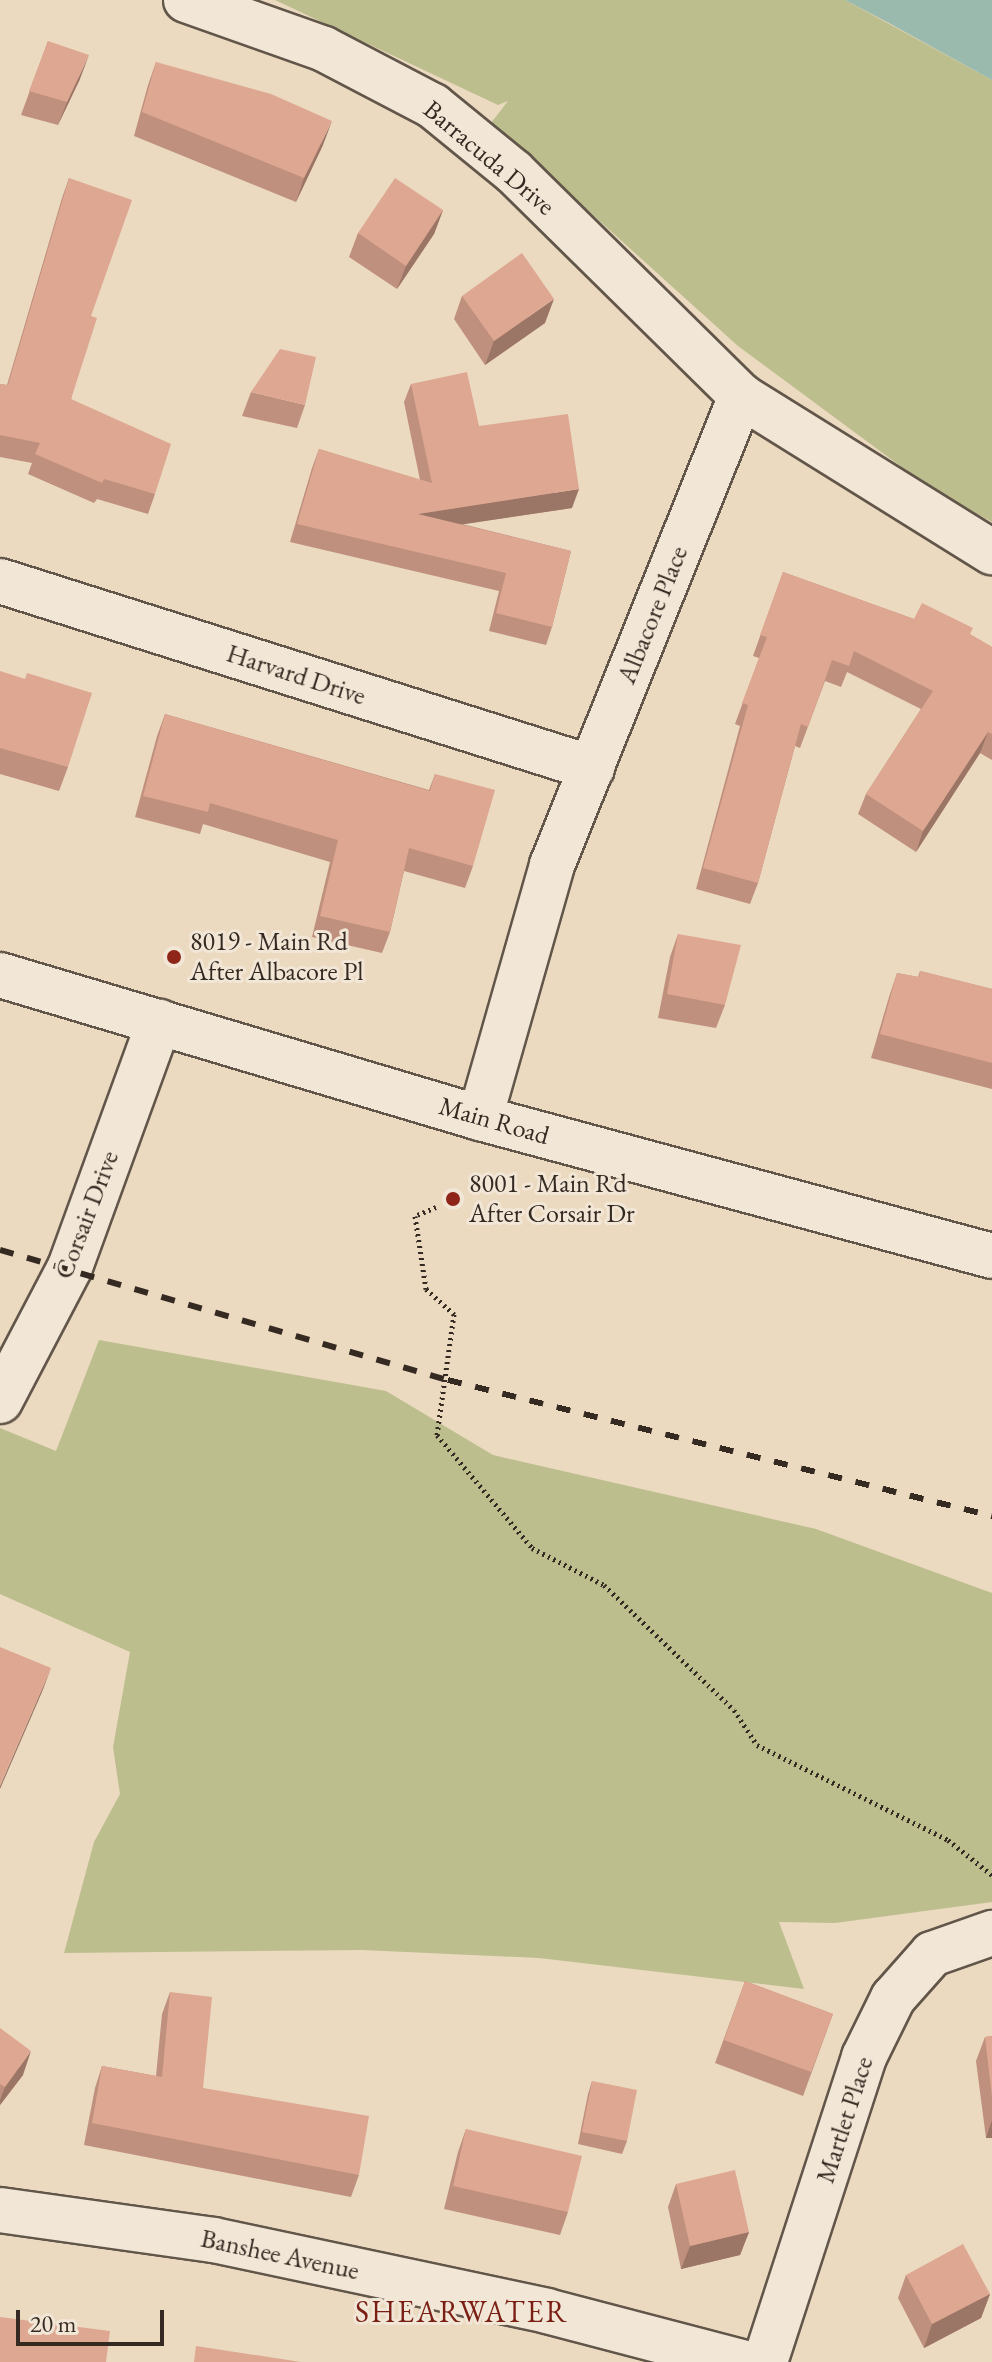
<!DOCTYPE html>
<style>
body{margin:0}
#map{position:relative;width:992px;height:2362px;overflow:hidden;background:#ebd9c0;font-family:"EB Garamond",serif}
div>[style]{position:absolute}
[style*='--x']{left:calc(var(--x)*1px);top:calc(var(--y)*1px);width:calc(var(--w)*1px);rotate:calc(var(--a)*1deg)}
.green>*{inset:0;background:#bdbe8e}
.water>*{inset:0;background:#99baad}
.path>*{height:5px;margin-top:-2.5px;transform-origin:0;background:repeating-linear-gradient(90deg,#352a22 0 2px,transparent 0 6px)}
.roads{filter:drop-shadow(2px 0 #62564a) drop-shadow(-2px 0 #62564a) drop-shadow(0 2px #62564a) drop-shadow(0 -2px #62564a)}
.minor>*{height:44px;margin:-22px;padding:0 22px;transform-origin:22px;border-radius:22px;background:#f2e6d6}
.secondary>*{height:44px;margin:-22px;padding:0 22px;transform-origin:22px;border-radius:22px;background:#f2e6d6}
.rail>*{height:6px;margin-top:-3px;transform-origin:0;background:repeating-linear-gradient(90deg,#352a22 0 14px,transparent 0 28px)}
.wall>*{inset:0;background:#bf907d}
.shaded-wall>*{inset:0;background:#9b7566}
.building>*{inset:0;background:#dea791}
.dots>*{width:22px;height:22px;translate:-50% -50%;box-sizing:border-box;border:4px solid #f2e6d6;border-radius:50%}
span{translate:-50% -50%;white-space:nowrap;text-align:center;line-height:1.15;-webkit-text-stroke:6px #f2e6d6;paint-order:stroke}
.street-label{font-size:26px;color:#352a22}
.poi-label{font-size:26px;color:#352a22}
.left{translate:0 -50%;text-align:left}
.quarter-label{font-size:30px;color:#7a1f14;letter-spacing:2px}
.scale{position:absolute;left:16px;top:2310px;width:148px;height:36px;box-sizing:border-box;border:4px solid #352a22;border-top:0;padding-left:10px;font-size:24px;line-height:28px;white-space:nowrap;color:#352a22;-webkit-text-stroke:6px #f2e6d6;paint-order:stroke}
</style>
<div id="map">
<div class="green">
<div style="clip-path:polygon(275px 0,845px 0,992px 80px,992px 522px,930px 488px,738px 346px,491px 123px,508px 101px,498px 105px)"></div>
<div style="clip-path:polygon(99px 1340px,386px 1391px,493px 1455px,816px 1529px,992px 1593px,992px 1902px,835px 1923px,779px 1922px,804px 1989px,539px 1958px,362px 1950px,64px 1953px,94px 1842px,120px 1794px,113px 1747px,130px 1652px,0 1594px,0 1428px,56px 1451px)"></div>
</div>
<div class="water">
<div style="clip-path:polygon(845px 0,992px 0,992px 80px,887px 22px)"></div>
</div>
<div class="path">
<div style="--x:436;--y:1207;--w:23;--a:157"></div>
<div style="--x:415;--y:1216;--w:74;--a:81.4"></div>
<div style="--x:426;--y:1289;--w:38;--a:42"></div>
<div style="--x:454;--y:1314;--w:122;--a:98"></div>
<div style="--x:437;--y:1435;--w:148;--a:49.9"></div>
<div style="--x:532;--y:1548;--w:81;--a:27.2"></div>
<div style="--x:604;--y:1585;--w:180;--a:43.9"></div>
<div style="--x:734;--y:1710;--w:42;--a:56.7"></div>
<div style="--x:757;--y:1745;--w:213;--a:26.4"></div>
<div style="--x:948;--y:1840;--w:56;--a:38.5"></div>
</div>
<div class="roads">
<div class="minor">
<div style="--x:186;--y:0;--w:146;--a:19.5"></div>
<div style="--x:324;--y:49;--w:123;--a:27.6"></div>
<div style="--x:433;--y:106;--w:104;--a:39.2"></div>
<div style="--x:514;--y:172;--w:319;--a:44.6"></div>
<div style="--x:741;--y:396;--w:296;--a:31.9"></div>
<div style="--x:0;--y:581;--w:621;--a:17.53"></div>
<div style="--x:480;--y:1118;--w:263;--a:-74.1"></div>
<div style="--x:552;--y:865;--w:506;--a:-68.05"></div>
<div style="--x:0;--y:1401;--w:151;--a:-62.4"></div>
<div style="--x:70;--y:1267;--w:261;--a:-70"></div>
<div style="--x:0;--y:2210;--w:216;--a:8"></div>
<div style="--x:214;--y:2240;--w:340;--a:12"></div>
<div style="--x:547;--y:2311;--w:202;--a:14.7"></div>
<div style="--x:765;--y:2362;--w:321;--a:-72"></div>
<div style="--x:864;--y:2057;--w:66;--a:-63.8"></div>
<div style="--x:893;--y:1998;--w:59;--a:-48.4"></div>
<div style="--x:932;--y:1954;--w:64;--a:-19.3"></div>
</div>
<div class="secondary">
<div style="--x:0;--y:975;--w:501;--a:16.59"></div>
<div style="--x:480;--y:1118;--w:530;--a:15.08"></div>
</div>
</div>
<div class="rail">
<div style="--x:0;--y:1250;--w:466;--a:16.2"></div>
<div style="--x:448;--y:1380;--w:561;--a:14.04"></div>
</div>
<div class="wall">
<div style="clip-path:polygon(48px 41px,80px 79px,58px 125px,21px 115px)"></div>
<div style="clip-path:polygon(156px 62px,323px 145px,296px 202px,134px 136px,148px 85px)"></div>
<div style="clip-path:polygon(69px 178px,91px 316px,71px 399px,155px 494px,148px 514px,97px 499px,94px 503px,28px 474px,32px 463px,0 457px,0 384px,7px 385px,62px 198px)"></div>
<div style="clip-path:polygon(443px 210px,434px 234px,397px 289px,349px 257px,358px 233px)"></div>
<div style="clip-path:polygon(462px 296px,545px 323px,485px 365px,454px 319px)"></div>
<div style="clip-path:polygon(411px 384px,479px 426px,572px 508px,462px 524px,571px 551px,552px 627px,546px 645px,489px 631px,499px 591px,290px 542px,312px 468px,319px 449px,420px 480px,404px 402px)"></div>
<div style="clip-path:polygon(251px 392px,305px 405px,297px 428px,242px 416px)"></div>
<div style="clip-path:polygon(783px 572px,914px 619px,971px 635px,992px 647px,992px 760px,980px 753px,916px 852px,858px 814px,866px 794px,921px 709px,847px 672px,841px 687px,825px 681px,800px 748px,795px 746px,758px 883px,750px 904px,696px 889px,740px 726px,735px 724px,759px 658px,753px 656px)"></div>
<div style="clip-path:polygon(0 671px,68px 767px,59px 791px,0 774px)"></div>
<div style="clip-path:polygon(165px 714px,429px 790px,435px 774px,473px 866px,465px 888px,404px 871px,390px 932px,382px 953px,312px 937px,330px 862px,203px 824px,200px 834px,135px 817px,157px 736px)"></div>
<div style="clip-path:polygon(678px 934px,725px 1005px,716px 1028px,658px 1018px,670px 957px)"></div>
<div style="clip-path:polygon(920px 971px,992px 989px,992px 1089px,871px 1058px,889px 997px,897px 973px,918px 977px)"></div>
<div style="clip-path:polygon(745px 1981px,833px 2014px,803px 2096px,715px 2063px)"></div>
<div style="clip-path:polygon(170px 1992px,203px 2088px,359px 2175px,351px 2197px,84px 2145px,95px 2088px,102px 2066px,156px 2076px,162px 2014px)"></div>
<div style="clip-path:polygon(0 2028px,23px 2075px,0 2105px)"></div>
<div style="clip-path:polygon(992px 2036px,992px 2138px,986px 2138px,976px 2061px,985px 2037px)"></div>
<div style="clip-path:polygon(592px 2081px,627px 2141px,622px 2154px,578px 2144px,588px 2094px)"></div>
<div style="clip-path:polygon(466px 2129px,568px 2212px,560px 2235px,444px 2209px,458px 2152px)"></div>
<div style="clip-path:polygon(676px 2184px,749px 2232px,740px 2255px,681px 2269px,668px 2207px)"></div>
<div style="clip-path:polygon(906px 2275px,990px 2294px,981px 2318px,924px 2348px,898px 2298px)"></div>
</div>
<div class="shaded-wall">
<div style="clip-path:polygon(89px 55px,80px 79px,58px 125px,67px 102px)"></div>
<div style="clip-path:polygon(332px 121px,323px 145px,296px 202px,304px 178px)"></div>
<div style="clip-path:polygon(443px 210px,434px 234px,397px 289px,406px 266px)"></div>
<div style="clip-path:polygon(554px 299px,545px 323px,485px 365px,494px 341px)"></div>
<div style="clip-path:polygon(579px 489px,572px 508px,412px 532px,418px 514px)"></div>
<div style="clip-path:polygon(988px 732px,980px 753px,916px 852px,923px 831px)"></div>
<div style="clip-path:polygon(51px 1668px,42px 1692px,0 1789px,0 1786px)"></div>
<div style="clip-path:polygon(31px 2051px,23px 2075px,0 2105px,0 2100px,5px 2087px)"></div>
<div style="clip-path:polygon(992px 2120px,992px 2138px,986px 2138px)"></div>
<div style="clip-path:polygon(749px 2232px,740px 2255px,681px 2269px,690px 2246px)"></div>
<div style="clip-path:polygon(990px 2294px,981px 2318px,924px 2348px,932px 2324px)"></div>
</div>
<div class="building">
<div style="clip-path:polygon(48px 41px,89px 55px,67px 102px,29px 91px)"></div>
<div style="clip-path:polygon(156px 62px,271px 94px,332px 121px,304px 178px,142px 112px)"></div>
<div style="clip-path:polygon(69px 178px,132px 200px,91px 316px,97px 318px,71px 399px,171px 444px,155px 494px,104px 479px,102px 483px,35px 454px,40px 443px,0 435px,0 384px,8px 385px)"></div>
<div style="clip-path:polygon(395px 178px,443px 210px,406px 266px,358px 233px)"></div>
<div style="clip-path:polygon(522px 253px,554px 299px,494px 341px,462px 296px)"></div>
<div style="clip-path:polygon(280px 349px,316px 357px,305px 405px,251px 392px)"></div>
<div style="clip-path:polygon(467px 372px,479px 426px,568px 414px,579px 489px,418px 514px,571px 551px,552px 627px,496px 613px,506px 573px,297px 524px,319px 449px,432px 483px,411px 384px)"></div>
<div style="clip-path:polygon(783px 572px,914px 619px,922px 603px,973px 628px,970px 634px,992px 647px,992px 734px,988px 732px,923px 831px,866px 794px,933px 691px,854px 651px,849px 666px,832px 660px,808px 727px,801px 724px,758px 883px,703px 868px,748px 705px,742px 703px,767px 637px,760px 635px)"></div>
<div style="clip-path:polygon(0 671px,25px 679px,27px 673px,92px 693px,68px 767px,0 748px)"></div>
<div style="clip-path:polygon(165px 714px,430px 791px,435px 774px,495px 790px,473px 866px,409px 848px,390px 932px,320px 916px,338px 840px,210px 803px,208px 812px,143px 796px)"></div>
<div style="clip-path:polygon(678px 934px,741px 945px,725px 1005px,667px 994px)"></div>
<div style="clip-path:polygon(920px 971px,992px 989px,992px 1063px,880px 1034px,897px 973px,919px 977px)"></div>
<div style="clip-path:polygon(0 1647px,51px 1668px,0 1785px)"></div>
<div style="clip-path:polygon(745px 1981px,833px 2014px,811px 2072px,724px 2040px)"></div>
<div style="clip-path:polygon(170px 1992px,212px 1997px,203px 2088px,369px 2116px,359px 2175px,92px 2123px,102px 2066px,162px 2077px)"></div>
<div style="clip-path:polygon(0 2028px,31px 2051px,5px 2087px,0 2084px)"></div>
<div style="clip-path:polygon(992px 2036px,992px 2097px,985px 2037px)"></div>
<div style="clip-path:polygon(592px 2081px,637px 2090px,627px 2141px,582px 2132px)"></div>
<div style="clip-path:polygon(466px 2129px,582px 2156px,568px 2212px,453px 2186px)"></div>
<div style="clip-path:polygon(735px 2170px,749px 2232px,690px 2246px,676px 2184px)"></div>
<div style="clip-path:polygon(963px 2244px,990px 2294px,932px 2324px,906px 2275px)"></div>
<div style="clip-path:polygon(0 2317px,110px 2331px,106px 2362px,0 2362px)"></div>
<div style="clip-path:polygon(196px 2346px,301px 2362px,194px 2362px)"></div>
</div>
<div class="dots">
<div style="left:174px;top:957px;background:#8f2418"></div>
<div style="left:453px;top:1199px;background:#8f2418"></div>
</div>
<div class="street-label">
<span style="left:489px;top:158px;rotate:40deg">Barracuda Drive</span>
<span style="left:653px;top:615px;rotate:-68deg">Albacore Place</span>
<span style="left:296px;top:675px;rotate:18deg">Harvard Drive</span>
<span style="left:494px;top:1121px;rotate:16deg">Main Road</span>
<span style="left:87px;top:1215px;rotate:-69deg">Corsair Drive</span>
<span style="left:845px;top:2120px;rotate:-72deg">Martlet Place</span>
<span style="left:280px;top:2255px;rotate:12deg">Banshee Avenue</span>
</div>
<div class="poi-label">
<span class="left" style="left:190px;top:957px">8019 - Main Rd<br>After Albacore Pl</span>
<span class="left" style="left:469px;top:1199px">8001 - Main Rd<br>After Corsair Dr</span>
</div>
<div class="quarter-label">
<span style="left:462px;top:2312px">SHEARWATER</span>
</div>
<div class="scale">20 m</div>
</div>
